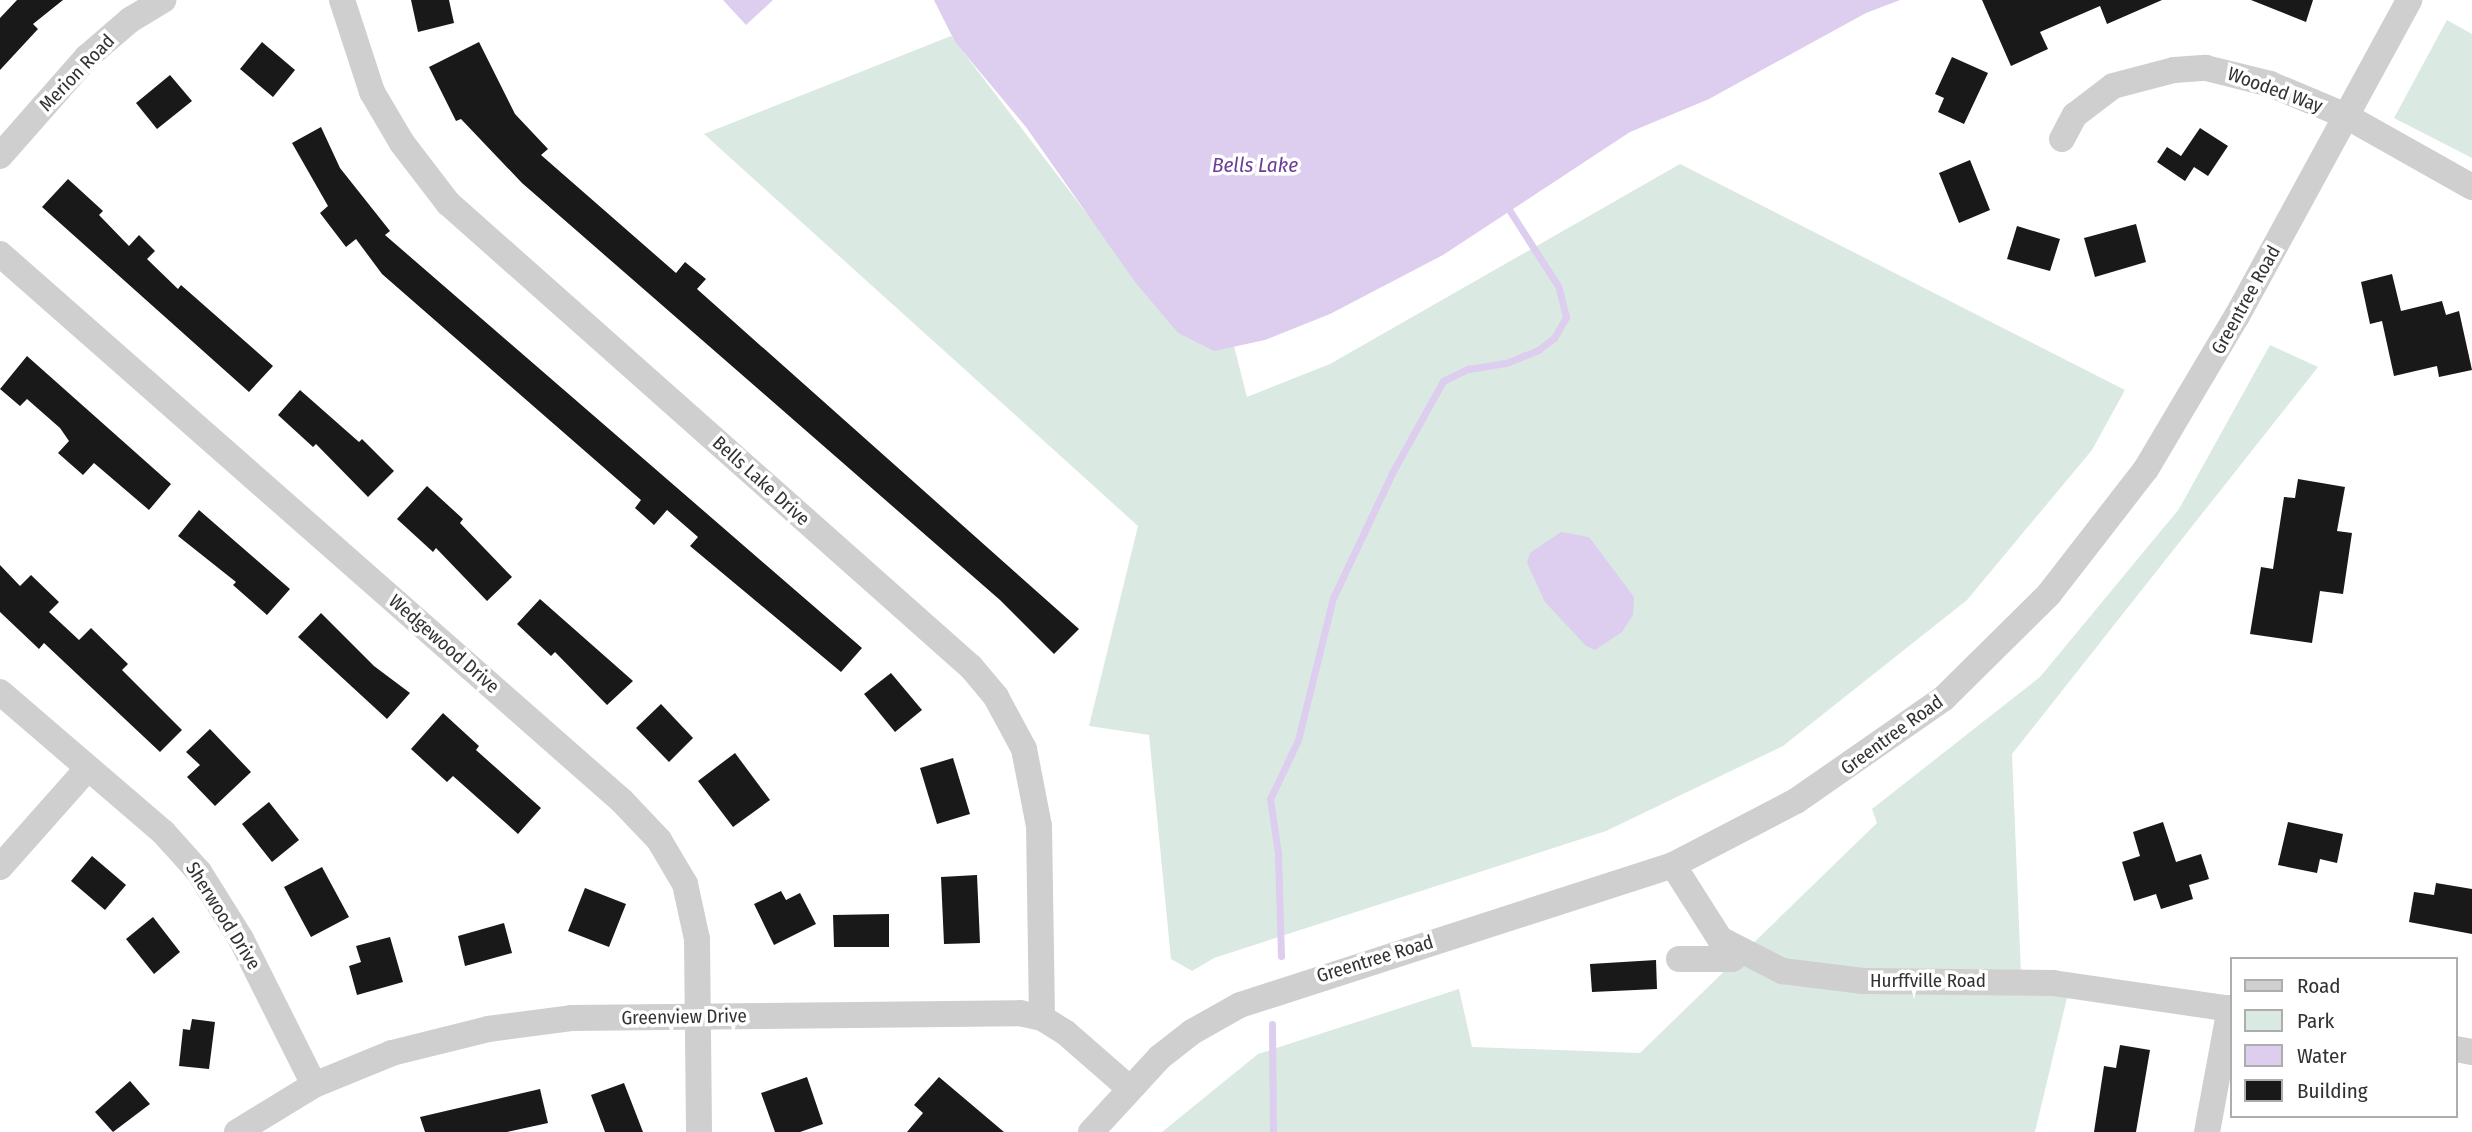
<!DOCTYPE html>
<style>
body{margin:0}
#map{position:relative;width:2472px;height:1132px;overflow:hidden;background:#fff;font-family:"Fira Sans Condensed",sans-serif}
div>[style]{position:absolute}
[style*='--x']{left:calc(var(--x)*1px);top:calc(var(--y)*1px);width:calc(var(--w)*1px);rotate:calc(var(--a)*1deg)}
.green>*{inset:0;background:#daeae2}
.water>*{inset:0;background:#ddcdee}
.stream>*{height:7px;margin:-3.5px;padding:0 3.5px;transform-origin:3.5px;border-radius:3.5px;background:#ddcdee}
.building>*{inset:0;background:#191919}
.minor>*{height:26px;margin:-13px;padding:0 13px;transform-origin:13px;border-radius:13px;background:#cfcfcf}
span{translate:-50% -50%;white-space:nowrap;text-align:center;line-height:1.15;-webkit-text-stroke:7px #fff;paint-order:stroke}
.street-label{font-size:19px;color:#323232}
.water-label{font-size:21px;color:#693d98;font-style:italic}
.legend{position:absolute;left:2230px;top:957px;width:228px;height:161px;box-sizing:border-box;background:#fff;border:2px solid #adadad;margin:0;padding:9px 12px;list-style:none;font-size:21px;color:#323232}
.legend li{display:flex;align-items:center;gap:14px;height:35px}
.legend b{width:35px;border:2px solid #adadad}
</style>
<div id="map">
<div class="green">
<div style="clip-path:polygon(2447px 20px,2472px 34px,2472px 158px,2394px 118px)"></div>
<div style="clip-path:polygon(951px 36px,1178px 333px,1234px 346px,1247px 397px,1330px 364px,1680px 164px,2125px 390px,2092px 450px,1967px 600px,1783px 746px,1606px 831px,1214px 958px,1192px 971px,1171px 959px,1149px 735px,1089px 726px,1138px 526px,704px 134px)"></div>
<div style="clip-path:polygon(2270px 345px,2318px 367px,2012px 754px,2021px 973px,2071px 981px,2035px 1132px,1162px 1132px,1258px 1054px,1459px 989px,1472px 1047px,1640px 1053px,1877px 823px,1872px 809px,2040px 677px,2179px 509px)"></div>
</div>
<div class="water">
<div style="clip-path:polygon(723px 0,773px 0,746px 25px)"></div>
<div style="clip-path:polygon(934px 0,1900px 0,1866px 13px,1709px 99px,1630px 132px,1443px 255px,1330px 314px,1265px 340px,1214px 351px,1178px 333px,1135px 282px,1026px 127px,955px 42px)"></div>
<div style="clip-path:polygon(1561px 532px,1589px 537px,1634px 597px,1633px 615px,1622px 632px,1595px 650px,1586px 646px,1545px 602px,1527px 563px,1530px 553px)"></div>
</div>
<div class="stream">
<div style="--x:1281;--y:956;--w:103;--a:-91.7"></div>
<div style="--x:1278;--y:853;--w:55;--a:-98.4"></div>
<div style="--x:1270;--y:799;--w:65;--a:-64.6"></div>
<div style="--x:1298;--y:740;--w:146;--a:-76.2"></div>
<div style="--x:1333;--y:598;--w:138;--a:-64.7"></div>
<div style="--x:1392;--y:473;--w:105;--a:-61"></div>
<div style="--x:1443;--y:381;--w:28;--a:-26"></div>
<div style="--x:1468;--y:369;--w:38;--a:-9"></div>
<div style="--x:1506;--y:363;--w:35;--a:-22"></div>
<div style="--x:1538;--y:350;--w:20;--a:-37"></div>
<div style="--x:1554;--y:338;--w:24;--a:-60"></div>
<div style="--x:1566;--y:317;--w:32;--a:-104"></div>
<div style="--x:1558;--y:286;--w:96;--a:-122.7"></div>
<div style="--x:1272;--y:1024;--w:108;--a:89.5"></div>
</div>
<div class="building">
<div style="clip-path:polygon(17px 0,63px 0,33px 24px,38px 29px,0 70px,0 18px)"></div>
<div style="clip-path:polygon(411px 0,449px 0,454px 23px,418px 32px)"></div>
<div style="clip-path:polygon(1982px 0,2162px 0,2107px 24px,2100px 6px,2040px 32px,2048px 49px,2011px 66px)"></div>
<div style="clip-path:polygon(2251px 0,2313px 0,2306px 22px)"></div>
<div style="clip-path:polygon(262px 42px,295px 70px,273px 97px,240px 69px)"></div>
<div style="clip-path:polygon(479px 42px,515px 114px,548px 149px,541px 155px,676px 273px,685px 262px,706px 279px,697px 289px,1079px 629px,1054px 654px,1000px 600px,522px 183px,461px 119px,456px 121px,429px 67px)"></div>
<div style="clip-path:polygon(1952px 57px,1988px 73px,1964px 124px,1938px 112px,1944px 98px,1935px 94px)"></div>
<div style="clip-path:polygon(170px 75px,192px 101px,157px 129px,136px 103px)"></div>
<div style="clip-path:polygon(321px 127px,340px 168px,390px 231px,385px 235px,862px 648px,841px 672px,690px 546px,698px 537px,667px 510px,654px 525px,635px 508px,641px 500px,382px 274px,356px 239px,346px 247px,320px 213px,328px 206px,292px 143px)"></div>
<div style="clip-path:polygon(2200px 128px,2228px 146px,2208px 176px,2194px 167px,2185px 181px,2157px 162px,2167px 147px,2181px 156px)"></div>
<div style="clip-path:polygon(1970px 160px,1990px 210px,1959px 223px,1939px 173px)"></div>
<div style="clip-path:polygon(68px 179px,103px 211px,99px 215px,129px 246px,139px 235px,155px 251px,147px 259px,178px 289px,181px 285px,273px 366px,249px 392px,42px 207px)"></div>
<div style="clip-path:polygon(2136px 224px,2146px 262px,2095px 277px,2084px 238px)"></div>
<div style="clip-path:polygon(2017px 226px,2060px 239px,2050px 271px,2007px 259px)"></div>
<div style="clip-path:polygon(2392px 274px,2401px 311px,2442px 301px,2446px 315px,2459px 311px,2472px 370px,2439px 377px,2437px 366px,2394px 376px,2382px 321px,2370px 324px,2361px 282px)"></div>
<div style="clip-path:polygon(27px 356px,171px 484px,149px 510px,94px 463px,83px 475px,58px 453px,69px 441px,60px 428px,27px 399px,20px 406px,0 389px)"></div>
<div style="clip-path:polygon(300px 390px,359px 442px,362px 439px,394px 471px,368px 497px,316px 444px,313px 447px,278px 415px)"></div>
<div style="clip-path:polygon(2298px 479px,2345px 487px,2337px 531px,2352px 533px,2343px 594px,2320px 591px,2312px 643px,2250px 634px,2261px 567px,2273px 569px,2284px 497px,2295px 498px)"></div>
<div style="clip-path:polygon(427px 486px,463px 519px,460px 523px,512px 577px,487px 601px,436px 548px,433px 552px,397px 519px)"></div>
<div style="clip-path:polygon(199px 510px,290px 589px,267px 615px,233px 585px,236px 582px,178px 536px)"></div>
<div style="clip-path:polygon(0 565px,20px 586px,31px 575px,59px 602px,49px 612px,79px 640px,91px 628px,128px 664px,122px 670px,182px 730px,160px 752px,44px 643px,39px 649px,0 612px)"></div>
<div style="clip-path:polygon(540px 599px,633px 681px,607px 705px,555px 652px,551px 656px,517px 624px)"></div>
<div style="clip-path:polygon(321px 613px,374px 666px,410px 693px,387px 719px,298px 637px)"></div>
<div style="clip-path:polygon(891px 673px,922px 710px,895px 732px,864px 694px)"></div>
<div style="clip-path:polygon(661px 704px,693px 738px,669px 762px,636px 728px)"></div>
<div style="clip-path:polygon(443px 713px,479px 746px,476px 750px,541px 808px,518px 834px,453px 776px,447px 782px,411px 749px)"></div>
<div style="clip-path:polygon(210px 729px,251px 772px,215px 806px,187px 777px,200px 765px,186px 752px)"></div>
<div style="clip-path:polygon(735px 753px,770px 800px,733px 827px,698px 781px)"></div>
<div style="clip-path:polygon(953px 758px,970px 814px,937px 824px,920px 768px)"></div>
<div style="clip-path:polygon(269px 802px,299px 840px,272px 862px,242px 824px)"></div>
<div style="clip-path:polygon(2163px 822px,2176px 862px,2201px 854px,2209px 879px,2189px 885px,2193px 899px,2161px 909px,2156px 894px,2134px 901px,2122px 862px,2140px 856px,2133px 832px)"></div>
<div style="clip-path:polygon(2288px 822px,2343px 834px,2337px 863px,2320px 859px,2317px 873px,2278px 865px)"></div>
<div style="clip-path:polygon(92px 856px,126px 885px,105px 910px,71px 881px)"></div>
<div style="clip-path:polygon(322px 867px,349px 917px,311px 937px,284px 887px)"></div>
<div style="clip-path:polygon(977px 875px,980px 943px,944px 944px,941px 877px)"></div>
<div style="clip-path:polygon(2436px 883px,2472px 889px,2472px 934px,2409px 922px,2414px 892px,2434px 895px)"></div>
<div style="clip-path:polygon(585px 888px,626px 904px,609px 947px,568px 931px)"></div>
<div style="clip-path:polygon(781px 891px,786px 900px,800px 893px,816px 924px,774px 945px,754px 904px)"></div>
<div style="clip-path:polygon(889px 914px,889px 947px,834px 947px,833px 915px)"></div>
<div style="clip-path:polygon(153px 917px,180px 952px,154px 974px,126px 939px)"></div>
<div style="clip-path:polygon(504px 923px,512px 953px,465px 966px,458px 936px)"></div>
<div style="clip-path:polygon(390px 937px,403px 982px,357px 995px,349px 966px,361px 962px,356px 946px)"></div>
<div style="clip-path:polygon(1656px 960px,1657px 989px,1592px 992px,1590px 964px)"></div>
<div style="clip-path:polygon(192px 1019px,215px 1022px,209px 1069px,179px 1066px,183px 1029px,190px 1030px)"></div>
<div style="clip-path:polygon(2120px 1045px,2150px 1050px,2136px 1132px,2094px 1132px,2104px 1066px,2116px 1068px)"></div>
<div style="clip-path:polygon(807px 1077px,823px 1124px,800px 1132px,775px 1132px,761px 1093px)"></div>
<div style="clip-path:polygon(939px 1077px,1004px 1132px,907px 1132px,923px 1113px,914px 1105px)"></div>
<div style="clip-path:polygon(130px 1081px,150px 1104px,113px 1132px,95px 1112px)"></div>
<div style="clip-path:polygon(624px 1083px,643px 1132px,605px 1132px,591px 1095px)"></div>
<div style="clip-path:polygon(540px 1089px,548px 1123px,507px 1132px,425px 1132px,420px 1117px)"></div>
</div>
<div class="minor">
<div style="--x:342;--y:0;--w:97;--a:71.9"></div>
<div style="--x:372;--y:92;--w:59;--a:59.5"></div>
<div style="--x:402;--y:143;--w:76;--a:52.5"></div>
<div style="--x:448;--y:203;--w:699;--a:41.58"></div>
<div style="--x:971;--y:667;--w:39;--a:50"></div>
<div style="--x:996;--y:697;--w:59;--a:61.7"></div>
<div style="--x:1024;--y:749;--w:78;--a:79"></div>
<div style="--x:1039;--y:826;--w:192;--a:89.1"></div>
<div style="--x:2062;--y:139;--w:27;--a:-62"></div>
<div style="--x:2075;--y:115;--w:48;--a:-37.3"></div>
<div style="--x:2113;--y:86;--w:63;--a:-14.7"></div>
<div style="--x:2174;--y:70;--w:32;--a:-4"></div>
<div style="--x:2206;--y:68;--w:66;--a:14"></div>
<div style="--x:2270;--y:84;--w:82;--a:22.8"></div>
<div style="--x:2346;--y:116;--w:145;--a:29.4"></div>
<div style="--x:0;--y:156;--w:132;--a:-48.7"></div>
<div style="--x:87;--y:57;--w:57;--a:-40.7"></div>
<div style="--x:130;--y:20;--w:39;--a:-31"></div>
<div style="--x:0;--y:254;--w:828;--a:41.33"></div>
<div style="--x:622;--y:801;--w:54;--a:46.5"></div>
<div style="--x:659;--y:840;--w:51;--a:59.4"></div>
<div style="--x:685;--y:884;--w:56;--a:77.7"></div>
<div style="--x:697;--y:939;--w:193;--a:89.4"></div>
<div style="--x:0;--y:692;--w:215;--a:40.7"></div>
<div style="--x:163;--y:832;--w:54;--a:48"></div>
<div style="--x:199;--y:872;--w:79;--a:57.9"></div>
<div style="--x:241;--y:939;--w:163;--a:63.4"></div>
<div style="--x:1673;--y:865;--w:88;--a:57.6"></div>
<div style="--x:1720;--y:939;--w:70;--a:27.3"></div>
<div style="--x:1782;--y:971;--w:82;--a:7"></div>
<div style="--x:1863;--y:981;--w:190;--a:0.6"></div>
<div style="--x:2053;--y:983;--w:181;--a:8.3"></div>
<div style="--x:0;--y:867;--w:132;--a:-48.4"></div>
<div style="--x:1679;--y:959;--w:53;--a:0"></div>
<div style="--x:1732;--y:959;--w:10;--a:-37"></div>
<div style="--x:2456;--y:1049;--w:16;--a:11"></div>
<div style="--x:237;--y:1132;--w:90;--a:-31.4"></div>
<div style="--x:314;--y:1085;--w:84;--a:-22.3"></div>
<div style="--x:392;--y:1053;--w:99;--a:-14"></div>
<div style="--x:488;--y:1029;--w:84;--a:-7.5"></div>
<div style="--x:571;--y:1018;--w:449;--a:-0.6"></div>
<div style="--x:1020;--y:1013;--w:23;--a:13"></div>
<div style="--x:1042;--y:1018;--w:28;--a:32"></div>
<div style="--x:1066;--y:1033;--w:84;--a:41.1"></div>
<div style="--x:1091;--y:1132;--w:102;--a:-47.4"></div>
<div style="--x:1160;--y:1057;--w:41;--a:-38"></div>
<div style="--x:1192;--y:1032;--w:55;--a:-29.4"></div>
<div style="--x:1240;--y:1005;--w:455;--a:-17.9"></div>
<div style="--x:1673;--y:865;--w:139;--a:-27.5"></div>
<div style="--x:1796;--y:801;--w:180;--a:-34.8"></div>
<div style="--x:1944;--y:698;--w:148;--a:-44.7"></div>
<div style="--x:2049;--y:594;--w:158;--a:-52.2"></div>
<div style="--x:2146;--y:469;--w:178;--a:-59.3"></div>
<div style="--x:2237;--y:316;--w:360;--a:-61.4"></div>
<div style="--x:2207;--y:1132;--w:126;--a:-79.5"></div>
</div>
<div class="street-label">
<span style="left:77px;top:73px;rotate:-46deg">Merion Road</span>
<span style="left:2275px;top:90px;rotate:20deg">Wooded Way</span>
<span style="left:2246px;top:300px;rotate:-61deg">Greentree Road</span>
<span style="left:761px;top:481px;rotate:42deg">Bells Lake Drive</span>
<span style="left:444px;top:644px;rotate:41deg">Wedgewood Drive</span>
<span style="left:1892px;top:735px;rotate:-36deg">Greentree Road</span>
<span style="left:223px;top:916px;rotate:58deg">Sherwood Drive</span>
<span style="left:1375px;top:959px;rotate:-17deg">Greentree Road</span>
<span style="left:1928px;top:981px">Hurffville Road</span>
<span style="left:684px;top:1017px;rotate:-1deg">Greenview Drive</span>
</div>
<div class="water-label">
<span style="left:1255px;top:165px">Bells Lake</span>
</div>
<ul class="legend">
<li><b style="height:9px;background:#cfcfcf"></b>Road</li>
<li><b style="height:19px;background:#daeae2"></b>Park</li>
<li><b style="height:19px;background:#ddcdee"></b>Water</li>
<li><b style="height:19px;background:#191919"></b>Building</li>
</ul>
</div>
